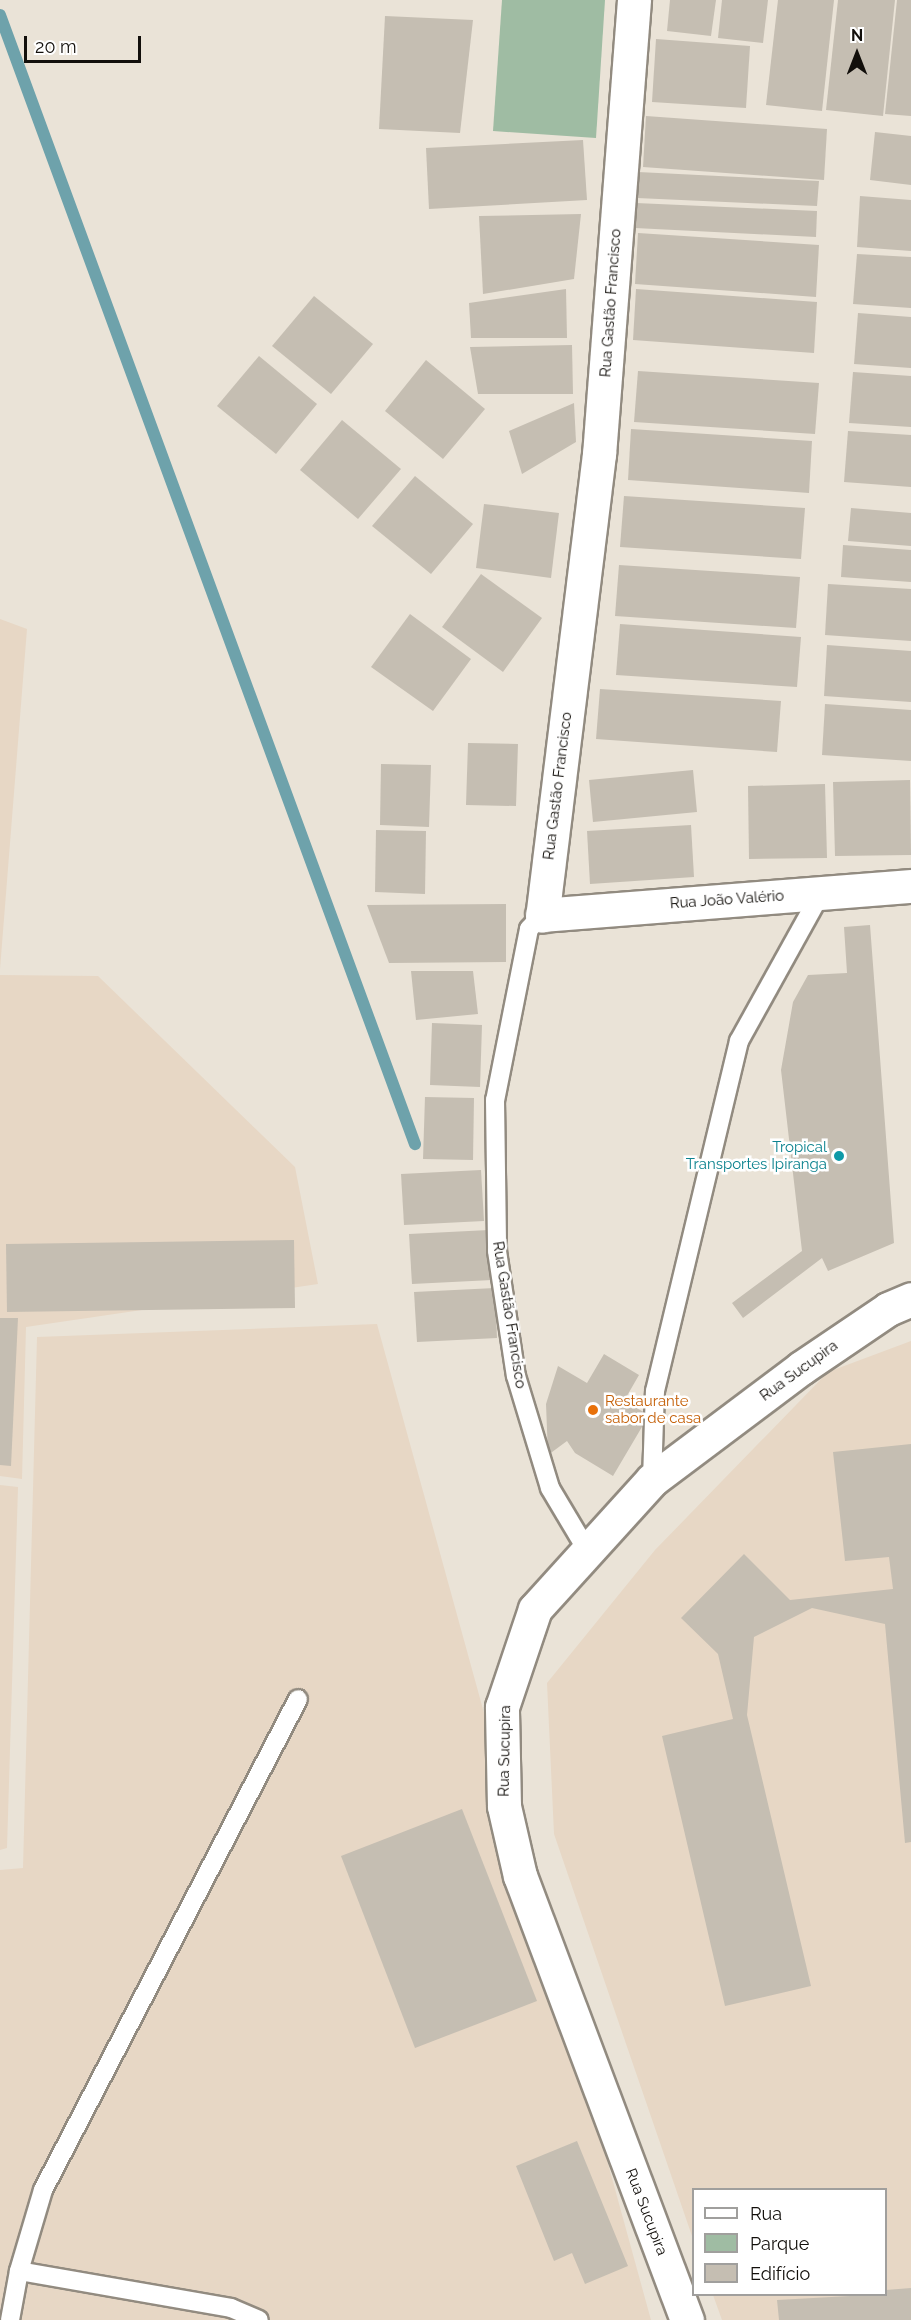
<!DOCTYPE html>
<meta charset="utf-8">
<style>
body{margin:0}
#map{position:relative;width:911px;height:2320px;overflow:hidden;background:#eae3d7;font-family:Raleway,sans-serif}
div>[style]{position:absolute}
[style*='--x']{left:calc(var(--x)*1px);top:calc(var(--y)*1px);width:calc(var(--w)*1px);rotate:calc(var(--a)*1deg)}
.industrial>*{inset:0;background:#e7d7c5}
.green>*{inset:0;background:#9fbca3}
.stream>*{height:12px;margin:-6px;padding:0 6px;transform-origin:6px;border-radius:6px;background:#6ea2ab}
.building>*{inset:0;background:#c5beb2}
.roads{filter:drop-shadow(2px 0 #928b80) drop-shadow(-2px 0 #928b80) drop-shadow(0 2px #928b80) drop-shadow(0 -2px #928b80)}
.lane>*{height:18px;margin:-9px;padding:0 9px;transform-origin:9px;border-radius:9px;background:#fff}
.street>*{height:33px;margin:-16.5px;padding:0 16.5px;transform-origin:16.5px;border-radius:16.5px;background:#fff}
.secondary>*{height:33px;margin:-16.5px;padding:0 16.5px;transform-origin:16.5px;border-radius:16.5px;background:#fff}
.dots>*{width:16px;height:16px;translate:-50% -50%;box-sizing:border-box;border:3px solid #fff;border-radius:50%}
span{translate:-50% -50%;white-space:nowrap;text-align:center;line-height:1.15;-webkit-text-stroke:5px #fff;paint-order:stroke}
.street-label{font-size:15px;color:#120f0b}
.culture-label{font-size:15px;color:#0d838f}
.right{translate:-100% -50%;text-align:right}
.food-label{font-size:15px;color:#c56008}
.left{translate:0 -50%;text-align:left}
.legend{position:absolute;left:692px;top:2188px;width:195px;height:108px;box-sizing:border-box;background:#fff;border:2px solid #a09f9d;margin:0;padding:8px 10px;list-style:none;font-size:18px;color:#120f0b}
.legend li{display:flex;align-items:center;gap:12px;height:30px}
.legend b{width:30px;border:2px solid #a09f9d}
.north{position:absolute;left:827px;top:24px;width:60px;height:60px;-webkit-text-stroke:4px #fff;paint-order:stroke;rotate:0deg;font-size:16px;font-weight:700;line-height:24px;text-align:center;color:#120f0b}
.north::after{content:'';display:block;margin:auto;width:21px;height:27px;background:#120f0b;clip-path:polygon(50% 0,100% 100%,50% 72%,0 100%)}
.scale{position:absolute;left:24px;top:36px;width:117px;height:27px;box-sizing:border-box;border:3px solid #120f0b;border-top:0;padding-left:8px;font-size:18px;line-height:21px;white-space:nowrap;color:#120f0b;-webkit-text-stroke:4px #fff;paint-order:stroke}
</style>
<div id="map">
<div class="industrial">
<div style="clip-path:polygon(0 619px,27px 629px,0 969px)"></div>
<div style="clip-path:polygon(0 975px,98px 976px,295px 1167px,318px 1284px,26px 1327px,22px 1479px,0 1476px)"></div>
<div style="clip-path:polygon(377px 1324px,651px 2320px,0 2320px,0 1870px,23px 1868px,37px 1337px)"></div>
<div style="clip-path:polygon(911px 1341px,911px 2320px,722px 2320px,713px 2295px,886px 2294px,886px 2190px,694px 2190px,693px 2239px,554px 1834px,547px 1683px,655px 1550px,828px 1372px)"></div>
<div style="clip-path:polygon(0 1485px,18px 1487px,7px 1848px,0 1850px)"></div>
</div>
<div class="green">
<div style="clip-path:polygon(502px 0,605px 0,596px 138px,493px 131px)"></div>
</div>
<div class="stream">
<div style="--x:0;--y:15;--w:1203;--a:69.82"></div>
</div>
<div class="building">
<div style="clip-path:polygon(670px 0,716px 0,711px 36px,667px 31px)"></div>
<div style="clip-path:polygon(722px 0,768px 0,763px 43px,718px 38px)"></div>
<div style="clip-path:polygon(778px 0,834px 0,822px 111px,766px 105px)"></div>
<div style="clip-path:polygon(838px 0,895px 0,883px 116px,826px 110px)"></div>
<div style="clip-path:polygon(897px 0,911px 0,911px 116px,885px 114px)"></div>
<div style="clip-path:polygon(385px 16px,473px 20px,460px 133px,379px 129px)"></div>
<div style="clip-path:polygon(656px 39px,750px 46px,746px 108px,652px 102px)"></div>
<div style="clip-path:polygon(646px 116px,827px 129px,824px 180px,643px 167px)"></div>
<div style="clip-path:polygon(875px 132px,911px 136px,911px 185px,870px 180px)"></div>
<div style="clip-path:polygon(583px 140px,587px 200px,429px 209px,426px 148px)"></div>
<div style="clip-path:polygon(638px 172px,819px 181px,817px 206px,637px 198px)"></div>
<div style="clip-path:polygon(860px 196px,911px 200px,911px 251px,857px 247px)"></div>
<div style="clip-path:polygon(636px 203px,817px 211px,816px 237px,635px 228px)"></div>
<div style="clip-path:polygon(581px 214px,574px 279px,483px 294px,479px 216px)"></div>
<div style="clip-path:polygon(638px 233px,819px 245px,816px 297px,635px 284px)"></div>
<div style="clip-path:polygon(857px 254px,911px 257px,911px 308px,853px 304px)"></div>
<div style="clip-path:polygon(566px 289px,567px 338px,471px 338px,469px 303px)"></div>
<div style="clip-path:polygon(636px 289px,817px 302px,814px 353px,633px 340px)"></div>
<div style="clip-path:polygon(314px 296px,373px 344px,331px 394px,272px 346px)"></div>
<div style="clip-path:polygon(858px 313px,911px 317px,911px 368px,854px 364px)"></div>
<div style="clip-path:polygon(572px 345px,573px 394px,478px 394px,470px 347px)"></div>
<div style="clip-path:polygon(259px 356px,317px 404px,276px 454px,217px 406px)"></div>
<div style="clip-path:polygon(426px 360px,485px 409px,443px 459px,385px 411px)"></div>
<div style="clip-path:polygon(638px 371px,819px 383px,815px 434px,634px 422px)"></div>
<div style="clip-path:polygon(853px 372px,911px 376px,911px 427px,849px 423px)"></div>
<div style="clip-path:polygon(574px 403px,576px 442px,522px 474px,509px 431px)"></div>
<div style="clip-path:polygon(342px 420px,401px 469px,358px 519px,300px 470px)"></div>
<div style="clip-path:polygon(631px 429px,812px 441px,809px 493px,628px 480px)"></div>
<div style="clip-path:polygon(848px 431px,911px 435px,911px 487px,844px 482px)"></div>
<div style="clip-path:polygon(415px 476px,473px 524px,431px 574px,372px 526px)"></div>
<div style="clip-path:polygon(624px 496px,805px 508px,801px 559px,620px 547px)"></div>
<div style="clip-path:polygon(484px 504px,559px 513px,551px 578px,476px 568px)"></div>
<div style="clip-path:polygon(851px 508px,911px 513px,911px 546px,848px 541px)"></div>
<div style="clip-path:polygon(843px 545px,911px 550px,911px 582px,841px 577px)"></div>
<div style="clip-path:polygon(619px 565px,800px 577px,796px 628px,615px 616px)"></div>
<div style="clip-path:polygon(481px 574px,542px 618px,503px 672px,442px 627px)"></div>
<div style="clip-path:polygon(828px 584px,911px 589px,911px 641px,825px 635px)"></div>
<div style="clip-path:polygon(410px 614px,471px 659px,433px 711px,371px 667px)"></div>
<div style="clip-path:polygon(620px 624px,801px 637px,797px 687px,616px 675px)"></div>
<div style="clip-path:polygon(827px 645px,911px 651px,911px 702px,824px 696px)"></div>
<div style="clip-path:polygon(600px 689px,781px 701px,777px 752px,596px 739px)"></div>
<div style="clip-path:polygon(825px 704px,911px 710px,911px 761px,822px 755px)"></div>
<div style="clip-path:polygon(468px 743px,518px 744px,516px 806px,466px 805px)"></div>
<div style="clip-path:polygon(381px 764px,431px 765px,429px 827px,380px 825px)"></div>
<div style="clip-path:polygon(693px 770px,697px 812px,593px 822px,589px 780px)"></div>
<div style="clip-path:polygon(910px 780px,911px 855px,835px 856px,833px 782px)"></div>
<div style="clip-path:polygon(825px 784px,827px 858px,749px 859px,748px 786px)"></div>
<div style="clip-path:polygon(691px 825px,694px 877px,590px 884px,587px 831px)"></div>
<div style="clip-path:polygon(376px 830px,426px 831px,425px 894px,375px 892px)"></div>
<div style="clip-path:polygon(506px 904px,506px 962px,389px 963px,367px 905px)"></div>
<div style="clip-path:polygon(870px 925px,894px 1243px,828px 1271px,822px 1258px,743px 1318px,732px 1303px,802px 1251px,781px 1070px,793px 1002px,808px 975px,847px 973px,844px 927px)"></div>
<div style="clip-path:polygon(411px 971px,473px 971px,478px 1014px,416px 1020px)"></div>
<div style="clip-path:polygon(432px 1023px,482px 1025px,480px 1087px,430px 1085px)"></div>
<div style="clip-path:polygon(425px 1097px,474px 1098px,473px 1160px,423px 1159px)"></div>
<div style="clip-path:polygon(481px 1170px,484px 1221px,404px 1225px,401px 1174px)"></div>
<div style="clip-path:polygon(489px 1230px,492px 1280px,412px 1284px,409px 1234px)"></div>
<div style="clip-path:polygon(294px 1240px,295px 1308px,7px 1312px,6px 1244px)"></div>
<div style="clip-path:polygon(495px 1288px,497px 1338px,417px 1342px,414px 1292px)"></div>
<div style="clip-path:polygon(0 1318px,18px 1318px,11px 1466px,0 1465px)"></div>
<div style="clip-path:polygon(604px 1354px,639px 1375px,624px 1401px,649px 1415px,613px 1476px,575px 1453px,567px 1441px,548px 1455px,546px 1404px,558px 1366px,587px 1383px)"></div>
<div style="clip-path:polygon(911px 1444px,911px 1842px,905px 1843px,885px 1624px,812px 1608px,754px 1637px,747px 1715px,811px 1986px,725px 2006px,662px 1736px,733px 1719px,718px 1654px,681px 1618px,744px 1554px,790px 1600px,893px 1589px,889px 1557px,845px 1561px,833px 1452px)"></div>
<div style="clip-path:polygon(462px 1809px,537px 2001px,415px 2048px,341px 1856px)"></div>
<div style="clip-path:polygon(577px 2141px,628px 2266px,585px 2284px,572px 2253px,554px 2261px,516px 2166px)"></div>
<div style="clip-path:polygon(911px 2288px,911px 2320px,779px 2320px,777px 2300px,886px 2294px,886px 2290px)"></div>
</div>
<div class="roads">
<div class="lane">
<div style="--x:542;--y:915;--w:19;--a:133"></div>
<div style="--x:529;--y:929;--w:174;--a:101.2"></div>
<div style="--x:495;--y:1100;--w:151;--a:89.2"></div>
<div style="--x:497;--y:1251;--w:126;--a:81.4"></div>
<div style="--x:516;--y:1376;--w:117;--a:73.1"></div>
<div style="--x:550;--y:1488;--w:72;--a:59.2"></div>
<div style="--x:652;--y:1480;--w:89;--a:-88.1"></div>
<div style="--x:655;--y:1391;--w:360;--a:-76.5"></div>
<div style="--x:739;--y:1041;--w:169;--a:-61"></div>
<div style="--x:19;--y:2271;--w:215;--a:9.9"></div>
<div style="--x:231;--y:2308;--w:30;--a:23"></div>
<div style="--x:10;--y:2320;--w:50;--a:-79.6"></div>
<div style="--x:19;--y:2271;--w:84;--a:-73.5"></div>
<div style="--x:43;--y:2190;--w:553;--a:-62.55"></div>
</div>
<div class="street">
<div style="--x:634;--y:0;--w:455;--a:94.4"></div>
<div style="--x:599;--y:454;--w:465;--a:97"></div>
<div style="--x:542;--y:915;--w:370;--a:-4.5"></div>
</div>
<div class="secondary">
<div style="--x:687;--y:2320;--w:474;--a:-110.6"></div>
<div style="--x:520;--y:1876;--w:72;--a:-102.9"></div>
<div style="--x:504;--y:1806;--w:99;--a:-91.2"></div>
<div style="--x:502;--y:1707;--w:103;--a:-71.4"></div>
<div style="--x:535;--y:1609;--w:174;--a:-47.8"></div>
<div style="--x:652;--y:1480;--w:186;--a:-36.9"></div>
<div style="--x:801;--y:1368;--w:105;--a:-34.1"></div>
<div style="--x:888;--y:1309;--w:25;--a:-23"></div>
</div>
</div>
<div class="dots">
<div style="left:839px;top:1156px;background:#0f9aa8"></div>
<div style="left:593px;top:1410px;background:#e8710a"></div>
</div>
<div class="street-label">
<span style="left:611px;top:303px;rotate:-86deg">Rua Gastão Francisco</span>
<span style="left:558px;top:786px;rotate:-83deg">Rua Gastão Francisco</span>
<span style="left:727px;top:900px;rotate:-4deg">Rua João Valério</span>
<span style="left:509px;top:1315px;rotate:81deg">Rua Gastão Francisco</span>
<span style="left:799px;top:1371px;rotate:-36deg">Rua Sucupira</span>
<span style="left:505px;top:1751px;rotate:-89deg">Rua Sucupira</span>
<span style="left:646px;top:2212px;rotate:69deg">Rua Sucupira</span>
</div>
<div class="culture-label">
<span class="right" style="left:827px;top:1156px">Tropical<br>Transportes Ipiranga</span>
</div>
<div class="food-label">
<span class="left" style="left:605px;top:1410px">Restaurante<br>sabor de casa</span>
</div>
<ul class="legend">
<li><b style="height:8px;background:#fff"></b>Rua</li>
<li><b style="height:16px;background:#9fbca3"></b>Parque</li>
<li><b style="height:16px;background:#c5beb2"></b>Edifício</li>
</ul>
<div class="north">N</div>
<div class="scale">20 m</div>
</div>
